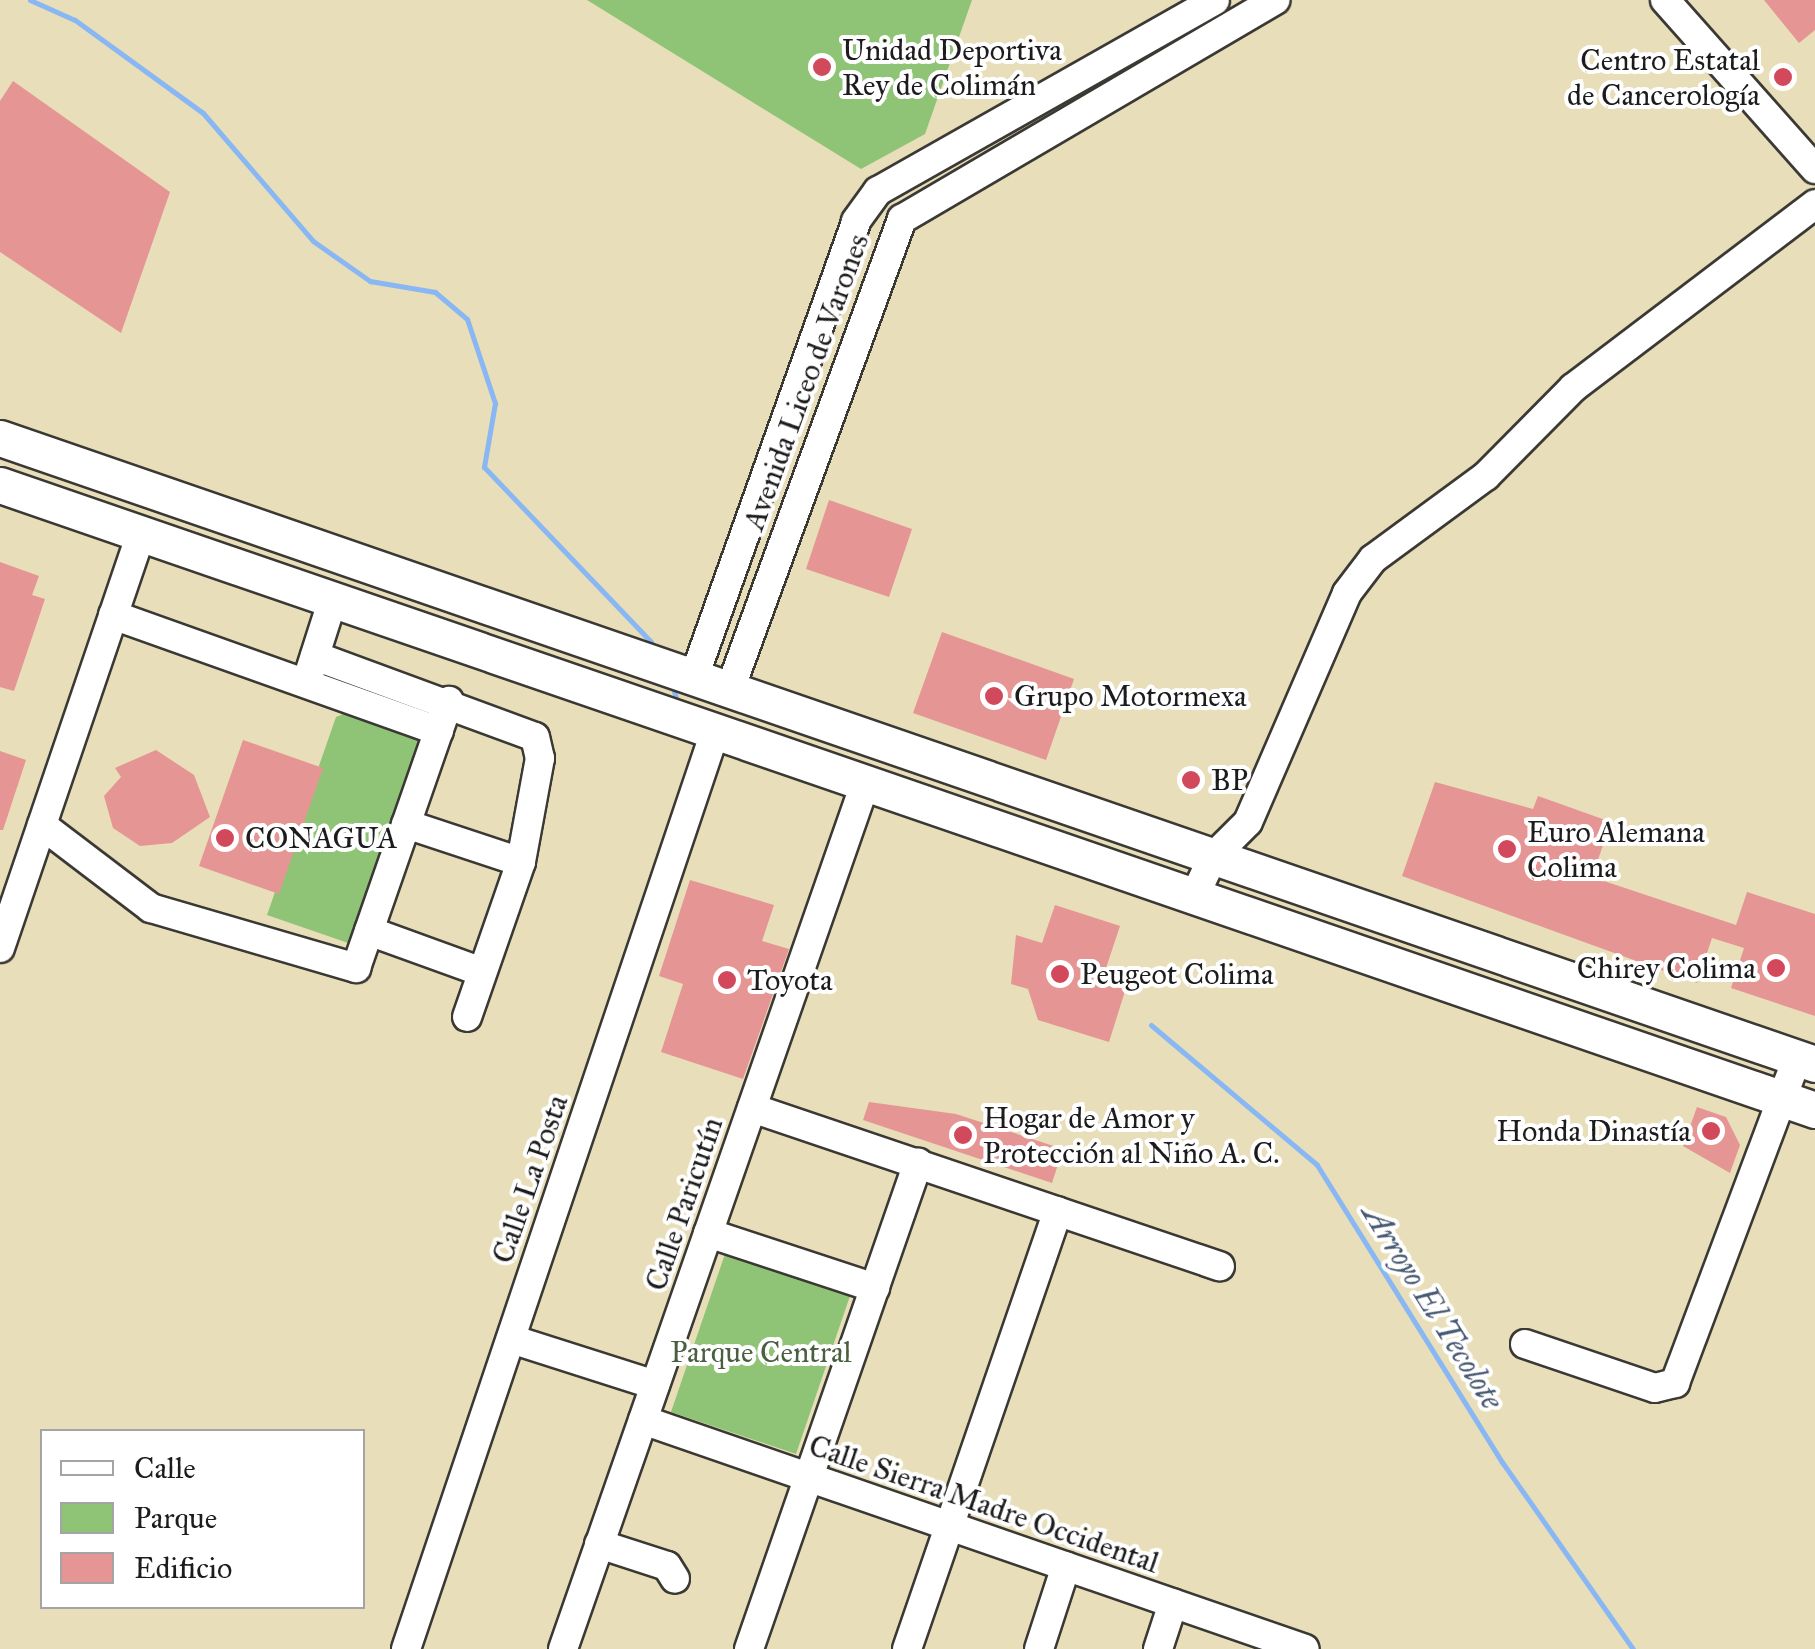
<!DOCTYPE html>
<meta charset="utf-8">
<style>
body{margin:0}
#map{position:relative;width:1815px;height:1649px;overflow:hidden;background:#e8deb9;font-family:"IM FELL Great Primer",serif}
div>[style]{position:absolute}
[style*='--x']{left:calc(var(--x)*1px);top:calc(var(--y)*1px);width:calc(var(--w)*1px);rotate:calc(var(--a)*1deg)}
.green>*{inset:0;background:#8fc476}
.stream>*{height:5px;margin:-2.5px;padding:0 2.5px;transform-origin:2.5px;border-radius:2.5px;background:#88b7f3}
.building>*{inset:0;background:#e59594}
.roads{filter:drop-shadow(2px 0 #3b3934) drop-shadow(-2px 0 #3b3934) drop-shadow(0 2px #3b3934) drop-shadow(0 -2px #3b3934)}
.minor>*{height:28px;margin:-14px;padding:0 14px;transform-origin:14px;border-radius:14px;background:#fff}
.major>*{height:35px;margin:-17.5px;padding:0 17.5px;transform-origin:17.5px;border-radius:17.5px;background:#fff}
.dots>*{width:28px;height:28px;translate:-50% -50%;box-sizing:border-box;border:5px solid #fff;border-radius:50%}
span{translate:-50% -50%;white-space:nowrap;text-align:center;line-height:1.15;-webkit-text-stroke:8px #fff;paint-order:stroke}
.poi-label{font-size:30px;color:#1c1c1c}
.left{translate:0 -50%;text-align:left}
.right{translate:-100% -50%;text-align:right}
.street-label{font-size:30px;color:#1c1c1c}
.park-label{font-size:30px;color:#4a5f40}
.water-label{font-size:32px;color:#475a72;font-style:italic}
.legend{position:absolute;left:40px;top:1429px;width:325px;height:180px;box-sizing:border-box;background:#fff;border:2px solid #a4a4a4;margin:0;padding:12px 18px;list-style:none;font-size:30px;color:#1c1c1c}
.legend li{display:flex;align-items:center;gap:20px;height:50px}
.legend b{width:50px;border:2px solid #a4a4a4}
</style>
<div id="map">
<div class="green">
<div style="clip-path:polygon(587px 0,972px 0,925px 134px,861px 169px)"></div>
<div style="clip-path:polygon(353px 710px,427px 735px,354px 945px,267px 915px,336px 717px)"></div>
<div style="clip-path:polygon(726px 1251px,851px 1293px,796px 1454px,671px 1412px)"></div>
</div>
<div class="stream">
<div style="--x:30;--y:0;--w:49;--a:24"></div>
<div style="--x:75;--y:20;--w:158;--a:36"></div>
<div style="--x:203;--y:113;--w:169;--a:49.3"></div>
<div style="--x:313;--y:241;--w:70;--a:35.1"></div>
<div style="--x:370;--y:281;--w:66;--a:9.6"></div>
<div style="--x:435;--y:292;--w:42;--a:40.2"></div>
<div style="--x:467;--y:319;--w:89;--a:71.6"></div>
<div style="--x:495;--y:403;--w:65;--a:99.8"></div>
<div style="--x:484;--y:467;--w:242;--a:46.3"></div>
<div style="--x:671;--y:682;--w:22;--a:72"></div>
<div style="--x:1151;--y:1025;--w:217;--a:40.1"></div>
<div style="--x:1317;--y:1165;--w:350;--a:58.1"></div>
<div style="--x:1502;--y:1462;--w:228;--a:55"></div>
</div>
<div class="building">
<div style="clip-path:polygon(1764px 0,1815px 0,1815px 30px,1799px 43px)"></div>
<div style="clip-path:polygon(13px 81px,170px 192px,121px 333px,0 252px,0 101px)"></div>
<div style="clip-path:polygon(829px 500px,912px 529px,889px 597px,806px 569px)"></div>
<div style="clip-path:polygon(0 562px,39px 576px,32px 595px,45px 599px,14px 691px,0 687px)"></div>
<div style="clip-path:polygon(942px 632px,1074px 679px,1046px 760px,913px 713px)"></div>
<div style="clip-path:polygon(243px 740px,323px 768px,279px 894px,199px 866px)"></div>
<div style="clip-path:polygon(156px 750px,194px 775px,210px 817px,172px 843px,140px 846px,113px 828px,104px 796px,121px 777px,115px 768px)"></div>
<div style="clip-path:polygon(0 751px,26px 760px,3px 830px,0 830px)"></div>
<div style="clip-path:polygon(1435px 782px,1533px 809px,1538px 796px,1611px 822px,1592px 877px,1736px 925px,1747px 892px,1815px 914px,1815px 1016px,1731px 988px,1744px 948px,1712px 938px,1697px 983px,1402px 876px)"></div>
<div style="clip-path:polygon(690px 880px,774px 905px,762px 941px,789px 949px,743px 1079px,661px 1052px,683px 984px,659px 976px)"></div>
<div style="clip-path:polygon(1055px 905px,1120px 926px,1102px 980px,1126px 988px,1109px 1042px,1038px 1020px,1028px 989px,1011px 984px,1016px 935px,1042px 943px)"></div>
<div style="clip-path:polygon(869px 1102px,956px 1114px,1063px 1149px,1052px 1183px,863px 1120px)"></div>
<div style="clip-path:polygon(1697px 1107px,1726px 1117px,1740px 1145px,1730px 1173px,1683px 1146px)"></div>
</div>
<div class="roads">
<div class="minor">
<div style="--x:1665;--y:0;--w:226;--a:48.4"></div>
<div style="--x:113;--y:615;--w:346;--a:19.6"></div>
<div style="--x:315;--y:656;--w:234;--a:20.2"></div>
<div style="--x:535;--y:737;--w:22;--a:77"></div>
<div style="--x:540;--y:758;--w:106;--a:100.4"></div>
<div style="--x:521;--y:862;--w:164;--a:109.2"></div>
<div style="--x:309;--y:674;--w:79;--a:-72.3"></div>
<div style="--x:693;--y:680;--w:487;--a:-70.4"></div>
<div style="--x:856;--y:221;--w:37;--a:-54"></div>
<div style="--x:878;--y:191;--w:387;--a:-29.5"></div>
<div style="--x:729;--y:692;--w:504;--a:-69.91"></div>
<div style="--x:902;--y:219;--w:433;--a:-30.4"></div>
<div style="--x:406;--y:824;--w:121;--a:18.3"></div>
<div style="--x:42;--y:825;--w:137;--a:37.3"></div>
<div style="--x:151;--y:908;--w:214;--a:16.3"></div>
<div style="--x:356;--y:968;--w:283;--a:-70.8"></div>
<div style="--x:1196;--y:893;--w:40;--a:-65"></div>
<div style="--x:1213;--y:857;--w:49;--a:-45"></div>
<div style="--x:1248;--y:822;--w:249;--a:-66.6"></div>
<div style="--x:1347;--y:593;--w:43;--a:-52.6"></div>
<div style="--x:1373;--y:559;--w:140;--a:-36.3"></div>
<div style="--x:1486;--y:476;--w:124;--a:-45.3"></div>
<div style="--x:1573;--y:388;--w:304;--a:-37.2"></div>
<div style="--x:369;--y:931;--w:120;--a:19.9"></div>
<div style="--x:0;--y:948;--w:438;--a:-71.2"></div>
<div style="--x:752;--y:1108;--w:494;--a:18.7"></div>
<div style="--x:708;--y:1233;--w:176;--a:18.2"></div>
<div style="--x:511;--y:1339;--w:151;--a:17.7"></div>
<div style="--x:1525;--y:1344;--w:137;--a:18.7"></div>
<div style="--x:1655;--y:1388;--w:21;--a:-14"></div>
<div style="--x:1675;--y:1383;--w:347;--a:-69.4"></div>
<div style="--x:643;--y:1420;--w:700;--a:19.08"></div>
<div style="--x:599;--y:1544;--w:71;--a:17.9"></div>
<div style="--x:667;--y:1566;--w:15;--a:58"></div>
<div style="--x:406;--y:1649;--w:971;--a:-71.38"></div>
<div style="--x:563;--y:1649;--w:919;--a:-70.76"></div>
<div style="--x:749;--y:1649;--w:515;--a:-70.83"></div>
<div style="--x:907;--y:1649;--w:463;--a:-71"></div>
<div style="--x:1039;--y:1649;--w:87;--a:-72"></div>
<div style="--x:1158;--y:1649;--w:48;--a:-71.9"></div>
</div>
<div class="major">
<div style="--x:0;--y:438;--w:1920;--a:19.03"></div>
<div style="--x:0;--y:485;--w:1920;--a:19"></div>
</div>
</div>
<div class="dots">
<div style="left:822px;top:67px;background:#d1495b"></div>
<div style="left:1783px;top:77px;background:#d1495b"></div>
<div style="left:994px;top:696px;background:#d1495b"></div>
<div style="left:1191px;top:780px;background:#d1495b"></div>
<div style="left:225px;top:838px;background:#d1495b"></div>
<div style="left:1507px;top:849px;background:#d1495b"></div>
<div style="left:1776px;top:968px;background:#d1495b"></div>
<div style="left:1060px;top:974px;background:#d1495b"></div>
<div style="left:727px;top:980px;background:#d1495b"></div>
<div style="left:1711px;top:1131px;background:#d1495b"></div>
<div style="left:963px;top:1135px;background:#d1495b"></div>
</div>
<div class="poi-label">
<span class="left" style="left:842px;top:67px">Unidad Deportiva<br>Rey de Colimán</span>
<span class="right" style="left:1760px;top:77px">Centro Estatal<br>de Cancerología</span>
<span class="left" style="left:1014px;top:696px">Grupo Motormexa</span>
<span class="left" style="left:1211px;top:780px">BP</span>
<span class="left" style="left:1527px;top:849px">Euro Alemana<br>Colima</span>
<span class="left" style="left:245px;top:838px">CONAGUA</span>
<span class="right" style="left:1756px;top:968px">Chirey Colima</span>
<span class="left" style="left:1080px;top:974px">Peugeot Colima</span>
<span class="left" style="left:747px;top:980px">Toyota</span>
<span class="left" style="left:983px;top:1135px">Hogar de Amor y<br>Protección al Niño A. C.</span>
<span class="right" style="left:1691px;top:1131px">Honda Dinastía</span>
</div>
<div class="street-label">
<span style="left:806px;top:382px;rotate:-70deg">Avenida Liceo de Varones</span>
<span style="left:530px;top:1179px;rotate:-71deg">Calle La Posta</span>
<span style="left:684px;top:1204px;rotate:-71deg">Calle Paricutín</span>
<span style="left:984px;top:1504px;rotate:19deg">Calle Sierra Madre Occidental</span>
</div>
<div class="park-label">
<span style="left:761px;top:1352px">Parque Central</span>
</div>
<div class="water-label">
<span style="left:1432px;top:1307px;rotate:58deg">Arroyo El Tecolote</span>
</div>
<ul class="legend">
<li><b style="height:12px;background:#fff"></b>Calle</li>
<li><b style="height:28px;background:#8fc476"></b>Parque</li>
<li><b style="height:28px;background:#e59594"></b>Edificio</li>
</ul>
</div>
